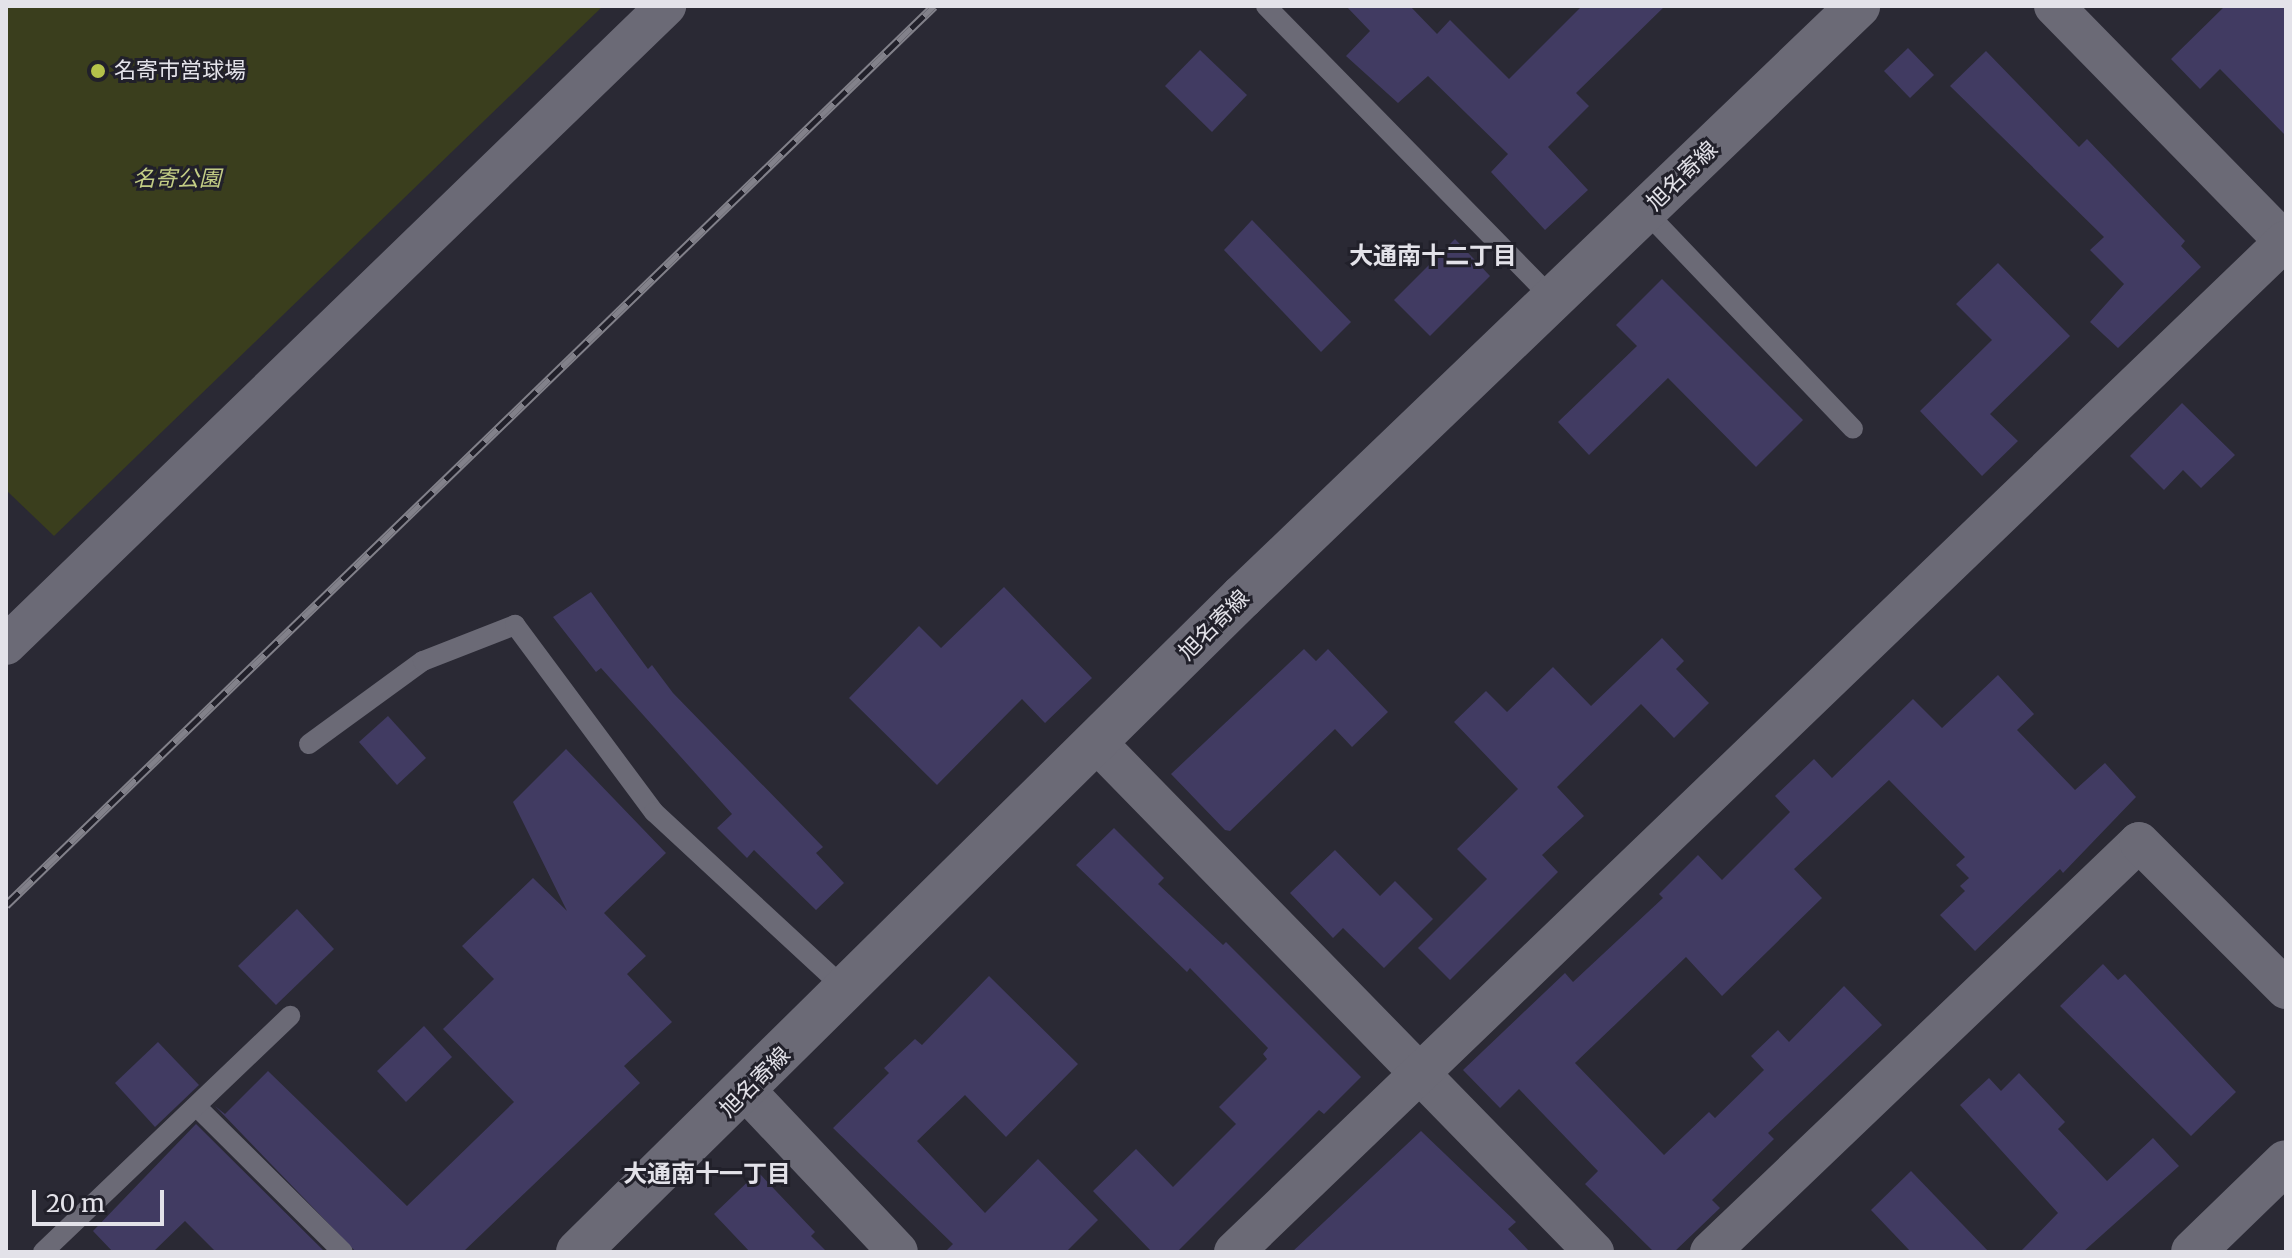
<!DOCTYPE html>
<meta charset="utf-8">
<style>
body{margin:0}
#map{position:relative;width:2292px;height:1258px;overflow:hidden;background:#2a2934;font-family:Merriweather,"Noto Sans JP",serif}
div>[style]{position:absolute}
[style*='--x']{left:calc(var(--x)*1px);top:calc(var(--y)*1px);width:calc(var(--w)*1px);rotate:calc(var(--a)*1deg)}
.green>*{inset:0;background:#3a3e1d}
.building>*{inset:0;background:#413b62}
.lane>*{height:20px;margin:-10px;padding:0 10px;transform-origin:10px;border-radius:10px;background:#6b6a76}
.street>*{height:40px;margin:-20px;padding:0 20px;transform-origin:20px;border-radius:20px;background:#6b6a76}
.secondary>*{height:44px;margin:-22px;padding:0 22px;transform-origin:22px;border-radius:22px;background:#6b6a76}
.rail>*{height:9px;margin-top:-4.5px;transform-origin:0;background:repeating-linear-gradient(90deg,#21202a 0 18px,#82818a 0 36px);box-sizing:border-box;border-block:2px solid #82818a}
.dots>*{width:22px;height:22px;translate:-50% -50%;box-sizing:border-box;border:4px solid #21202a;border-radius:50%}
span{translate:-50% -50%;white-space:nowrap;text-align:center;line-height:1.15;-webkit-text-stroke:6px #21202a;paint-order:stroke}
.poi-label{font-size:22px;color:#e3e2e9}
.left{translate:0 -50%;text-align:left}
.street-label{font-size:22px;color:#e3e2e9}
.park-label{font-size:22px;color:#c3cd85;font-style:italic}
.neighbourhood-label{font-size:24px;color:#e3e2e9;font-weight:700}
.frame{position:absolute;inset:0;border:8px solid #e3e2e9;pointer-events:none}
.scale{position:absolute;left:32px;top:1190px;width:132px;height:36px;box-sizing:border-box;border:4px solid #e3e2e9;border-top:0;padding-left:10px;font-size:24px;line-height:28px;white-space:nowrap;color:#e3e2e9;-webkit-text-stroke:6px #21202a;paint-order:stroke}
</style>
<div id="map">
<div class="green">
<div style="clip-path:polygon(6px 6px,603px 6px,54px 536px,6px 490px)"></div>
</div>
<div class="building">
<div style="clip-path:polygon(1346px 6px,1410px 6px,1437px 34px,1450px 20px,1509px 79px,1582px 6px,1665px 6px,1576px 93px,1589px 106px,1548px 147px,1588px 190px,1545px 230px,1491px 172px,1508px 154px,1428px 76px,1398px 103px,1346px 56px,1370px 31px)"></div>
<div style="clip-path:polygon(2225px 6px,2286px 6px,2286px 136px,2220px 69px,2200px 89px,2171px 59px)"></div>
<div style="clip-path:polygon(1908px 48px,1934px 75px,1910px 98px,1884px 71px)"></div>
<div style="clip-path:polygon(1200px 50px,1247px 95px,1212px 132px,1165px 86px)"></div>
<div style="clip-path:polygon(1986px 51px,2079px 147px,2087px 139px,2185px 241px,2181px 246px,2201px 267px,2118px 348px,2090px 322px,2124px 284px,2090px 250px,2104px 237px,1950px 86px)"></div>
<div style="clip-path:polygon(1252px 220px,1351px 322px,1321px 352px,1224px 250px)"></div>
<div style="clip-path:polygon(1455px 239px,1490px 276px,1430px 336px,1394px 300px)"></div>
<div style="clip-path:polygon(1998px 263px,2070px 336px,1990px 414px,2018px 441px,1982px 476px,1920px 411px,1992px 340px,1956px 304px)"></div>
<div style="clip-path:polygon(1662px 279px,1803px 420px,1756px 467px,1668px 378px,1589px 455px,1558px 422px,1637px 346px,1616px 325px)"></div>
<div style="clip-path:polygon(2182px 403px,2235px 455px,2201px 488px,2183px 470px,2164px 490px,2130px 456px)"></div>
<div style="clip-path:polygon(1004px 587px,1092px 678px,1045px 723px,1022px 699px,937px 785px,849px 698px,919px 626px,941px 648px)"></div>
<div style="clip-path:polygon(591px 592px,648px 669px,652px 665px,673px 693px,823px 847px,816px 853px,844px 883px,816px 910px,754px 850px,747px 858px,717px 828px,732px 814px,601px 668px,596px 672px,553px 617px)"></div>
<div style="clip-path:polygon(1662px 638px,1684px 661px,1676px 669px,1709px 703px,1674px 738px,1641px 704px,1557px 787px,1584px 816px,1542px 855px,1558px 872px,1450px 980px,1418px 948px,1487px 879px,1457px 849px,1518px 789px,1454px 722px,1486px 691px,1507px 712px,1553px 667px,1591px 706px)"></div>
<div style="clip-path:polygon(1304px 649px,1316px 661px,1328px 649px,1388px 712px,1352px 747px,1335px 729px,1230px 831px,1225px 830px,1171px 774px)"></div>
<div style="clip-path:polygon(1998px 675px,2034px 714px,2017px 730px,2075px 790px,2105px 763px,2136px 797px,2063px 873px,2060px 869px,1975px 951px,1940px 915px,1965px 891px,1960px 886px,1969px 878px,1956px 865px,1965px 857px,1889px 780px,1794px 869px,1822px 898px,1722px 996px,1686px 957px,1575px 1063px,1664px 1155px,1709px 1112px,1715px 1118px,1764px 1070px,1751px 1056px,1778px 1030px,1789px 1042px,1844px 986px,1882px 1025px,1768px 1133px,1774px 1139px,1712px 1200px,1720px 1208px,1674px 1252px,1654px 1252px,1585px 1184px,1598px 1171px,1519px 1089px,1500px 1108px,1463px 1070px,1565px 973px,1573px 982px,1663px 898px,1659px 894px,1698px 855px,1722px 880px,1790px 812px,1775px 796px,1814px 759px,1832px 778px,1913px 699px,1942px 728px)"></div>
<div style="clip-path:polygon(388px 716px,426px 758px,397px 785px,359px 742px)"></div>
<div style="clip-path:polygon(566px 749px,666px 853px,604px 913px,646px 956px,627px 974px,672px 1022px,624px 1066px,640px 1083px,463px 1252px,356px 1252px,215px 1106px,225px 1114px,268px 1071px,407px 1206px,514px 1102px,443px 1029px,494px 979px,462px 946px,533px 878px,567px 911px,513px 802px)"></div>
<div style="clip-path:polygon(1114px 828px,1164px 878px,1158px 884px,1223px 945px,1226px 942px,1361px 1077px,1324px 1114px,1319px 1110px,1177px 1252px,1152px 1252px,1093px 1191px,1136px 1149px,1173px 1187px,1236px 1124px,1219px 1107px,1267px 1059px,1263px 1054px,1268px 1048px,1190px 968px,1187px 972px,1076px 865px)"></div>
<div style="clip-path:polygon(1335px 850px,1380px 896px,1395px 881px,1433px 919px,1384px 968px,1343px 928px,1333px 938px,1290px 893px)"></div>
<div style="clip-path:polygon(297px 909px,334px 949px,276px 1005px,238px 966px)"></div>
<div style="clip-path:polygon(2103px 964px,2118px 980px,2125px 974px,2236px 1092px,2191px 1136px,2060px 1006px)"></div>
<div style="clip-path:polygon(989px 976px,1078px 1064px,1006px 1137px,965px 1095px,917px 1141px,985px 1213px,1038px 1159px,1098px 1220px,1066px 1252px,945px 1252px,953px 1244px,833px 1128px,889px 1073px,884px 1068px,915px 1039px,922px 1045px)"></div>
<div style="clip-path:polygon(424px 1026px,452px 1057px,406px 1102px,377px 1071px)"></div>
<div style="clip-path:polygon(158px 1042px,199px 1085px,155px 1127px,115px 1083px)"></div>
<div style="clip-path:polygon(2019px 1073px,2065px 1122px,2058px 1129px,2107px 1181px,2153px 1138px,2179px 1166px,2083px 1252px,2020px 1252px,2058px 1213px,1960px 1105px,1989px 1078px,2001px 1091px)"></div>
<div style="clip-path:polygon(196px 1124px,325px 1252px,216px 1252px,185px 1221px,153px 1252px,113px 1252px,93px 1231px)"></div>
<div style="clip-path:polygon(1421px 1131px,1516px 1222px,1508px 1229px,1530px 1252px,1292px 1252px)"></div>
<div style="clip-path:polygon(1911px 1171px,1989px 1252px,1911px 1252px,1871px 1210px)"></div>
<div style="clip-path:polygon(758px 1172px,815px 1232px,811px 1236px,827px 1252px,750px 1252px,714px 1214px)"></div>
</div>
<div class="lane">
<div style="--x:1266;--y:6;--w:410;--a:45.6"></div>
<div style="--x:1645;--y:211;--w:301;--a:46.3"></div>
<div style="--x:309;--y:744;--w:141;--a:-36.1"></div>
<div style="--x:423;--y:661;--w:99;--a:-21.4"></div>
<div style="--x:515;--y:625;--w:233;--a:53.4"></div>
<div style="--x:654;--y:812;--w:263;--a:42.8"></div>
<div style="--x:198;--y:1108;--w:204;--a:44.8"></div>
<div style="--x:43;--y:1252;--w:342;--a:-43.7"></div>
</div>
<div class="street">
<div style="--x:2054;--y:6;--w:332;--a:45.6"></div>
<div style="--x:6;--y:645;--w:919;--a:-44.07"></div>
<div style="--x:1096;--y:742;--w:713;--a:45.68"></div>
<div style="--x:746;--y:1091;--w:221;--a:46.6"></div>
<div style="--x:1234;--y:1252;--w:1458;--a:-43.89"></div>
<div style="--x:1710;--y:1252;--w:593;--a:-43.7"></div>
<div style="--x:2139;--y:842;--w:208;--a:45"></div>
</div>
<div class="secondary">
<div style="--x:578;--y:1252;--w:933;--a:-44.61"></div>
<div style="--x:1242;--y:597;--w:854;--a:-43.81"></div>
<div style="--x:2193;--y:1252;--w:129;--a:-44.1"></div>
</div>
<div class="rail">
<div style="--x:6;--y:905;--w:1292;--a:-44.09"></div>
</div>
<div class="dots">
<div style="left:98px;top:71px;background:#b4c24a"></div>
</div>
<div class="poi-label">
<span class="left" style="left:114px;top:71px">名寄市営球場</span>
</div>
<div class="street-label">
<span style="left:1682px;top:176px;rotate:-44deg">旭名寄線</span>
<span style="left:1214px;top:625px;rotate:-45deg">旭名寄線</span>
<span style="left:755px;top:1082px;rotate:-45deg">旭名寄線</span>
</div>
<div class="park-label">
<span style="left:177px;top:179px">名寄公園</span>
</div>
<div class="neighbourhood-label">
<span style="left:1433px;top:256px">大通南十二丁目</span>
<span style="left:707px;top:1174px">大通南十一丁目</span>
</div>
<div class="frame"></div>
<div class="scale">20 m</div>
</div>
